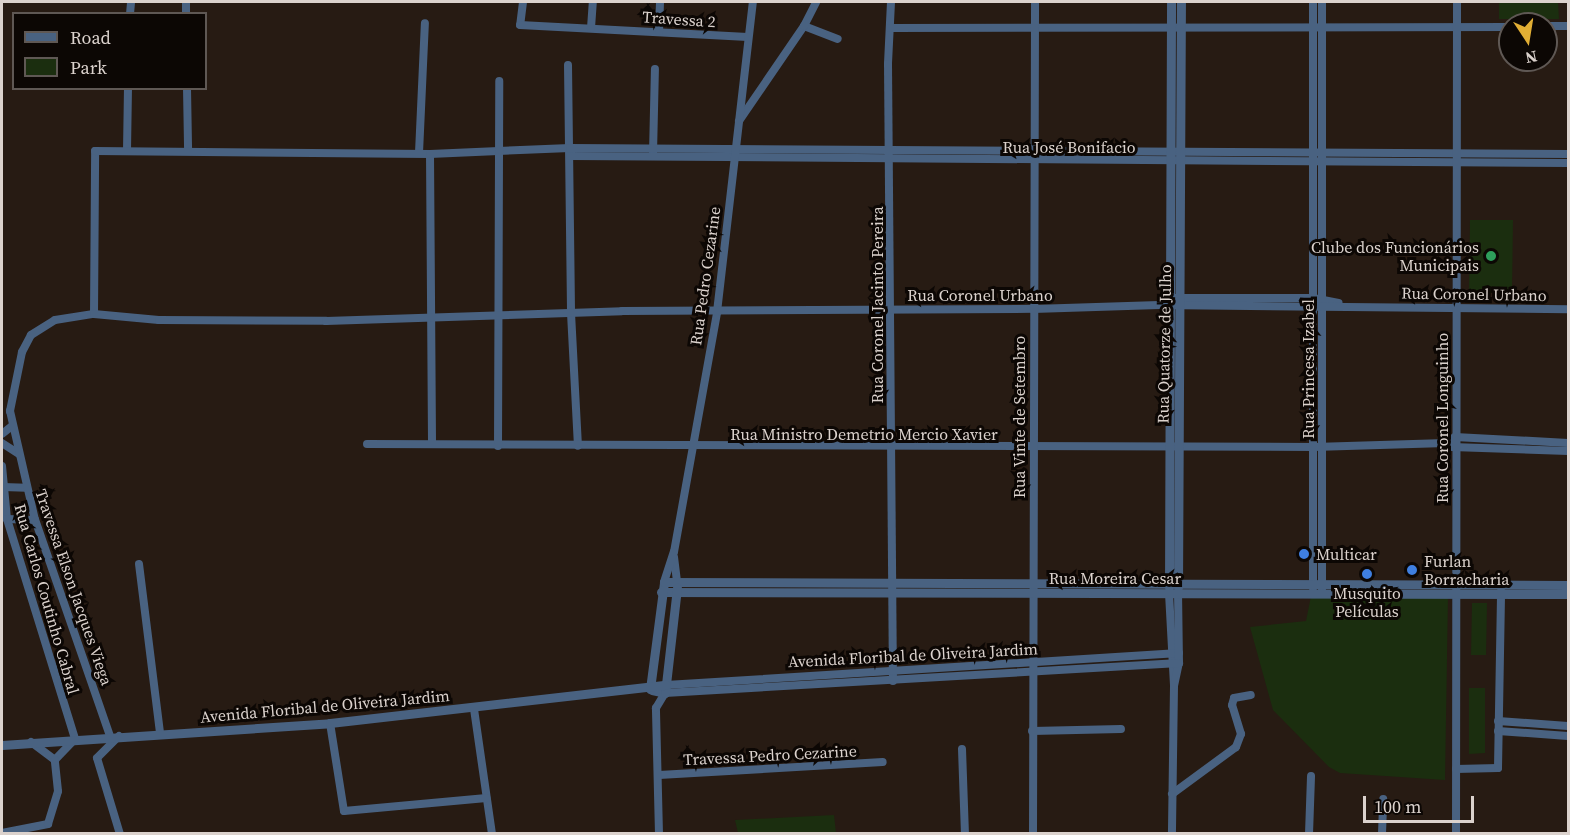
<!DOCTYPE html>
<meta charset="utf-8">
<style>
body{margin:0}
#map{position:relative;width:1570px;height:835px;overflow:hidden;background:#271b13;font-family:"Source Serif 4",serif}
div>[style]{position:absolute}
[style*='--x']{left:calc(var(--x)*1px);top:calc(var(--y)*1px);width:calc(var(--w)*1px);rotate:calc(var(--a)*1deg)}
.green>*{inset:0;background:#1b2e0f}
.minor>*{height:8px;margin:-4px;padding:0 4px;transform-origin:4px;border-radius:4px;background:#496281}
.tertiary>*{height:9px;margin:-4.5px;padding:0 4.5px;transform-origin:4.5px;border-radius:4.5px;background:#496281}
.dots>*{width:16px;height:16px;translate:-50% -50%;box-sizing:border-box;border:3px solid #0c0704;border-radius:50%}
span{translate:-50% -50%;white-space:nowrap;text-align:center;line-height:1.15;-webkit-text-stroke:6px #0c0704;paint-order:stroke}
.street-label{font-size:16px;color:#dbd2cd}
.poi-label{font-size:16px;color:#dbd2cd}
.right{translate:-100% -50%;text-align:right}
.left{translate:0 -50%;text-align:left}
.frame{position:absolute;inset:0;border:3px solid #dbd2cd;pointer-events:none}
.legend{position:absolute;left:12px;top:12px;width:195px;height:78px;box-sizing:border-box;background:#0c0704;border:2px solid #5f5854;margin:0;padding:8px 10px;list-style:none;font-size:18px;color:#dbd2cd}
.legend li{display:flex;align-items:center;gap:12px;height:30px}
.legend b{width:30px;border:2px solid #5f5854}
.north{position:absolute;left:1498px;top:12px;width:60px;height:60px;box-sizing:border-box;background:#0c0704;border:2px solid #5f5854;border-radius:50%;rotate:168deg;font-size:16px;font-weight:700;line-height:24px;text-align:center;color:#dbd2cd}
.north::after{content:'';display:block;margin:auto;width:21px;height:27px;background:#e2ae34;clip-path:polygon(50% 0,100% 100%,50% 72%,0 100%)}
.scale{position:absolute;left:1363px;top:796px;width:111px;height:27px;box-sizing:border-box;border:3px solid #dbd2cd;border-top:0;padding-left:8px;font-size:18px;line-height:21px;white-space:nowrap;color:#dbd2cd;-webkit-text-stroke:4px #0c0704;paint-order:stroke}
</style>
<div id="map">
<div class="green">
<div style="clip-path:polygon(1499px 2px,1558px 2px,1559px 19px,1499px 19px)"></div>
<div style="clip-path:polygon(1470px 220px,1513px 220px,1512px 293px,1469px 293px)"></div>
<div style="clip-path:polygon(1311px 596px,1448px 597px,1445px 780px,1340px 773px,1329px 767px,1273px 710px,1250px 627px,1306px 621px)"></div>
<div style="clip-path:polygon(1472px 603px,1487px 603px,1486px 655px,1471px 655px)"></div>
<div style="clip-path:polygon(1469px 688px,1485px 688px,1485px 753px,1469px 754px)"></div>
<div style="clip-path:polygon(834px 815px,836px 833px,738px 833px,735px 820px)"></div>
</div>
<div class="minor">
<div style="--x:186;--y:2;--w:12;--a:90"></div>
<div style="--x:523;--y:2;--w:23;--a:97"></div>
<div style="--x:520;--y:25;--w:228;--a:3"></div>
<div style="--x:891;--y:2;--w:62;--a:92.8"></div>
<div style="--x:888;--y:64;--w:617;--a:89.54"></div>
<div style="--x:130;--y:14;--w:11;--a:-85"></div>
<div style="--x:804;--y:26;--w:36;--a:21"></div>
<div style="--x:1546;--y:26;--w:22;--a:0"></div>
<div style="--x:591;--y:28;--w:26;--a:-86"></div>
<div style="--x:890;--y:28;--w:620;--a:-0.09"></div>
<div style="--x:659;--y:31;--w:29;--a:-88"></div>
<div style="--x:568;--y:65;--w:248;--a:89.3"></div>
<div style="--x:571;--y:313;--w:133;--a:87"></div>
<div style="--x:187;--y:88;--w:60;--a:89"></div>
<div style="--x:739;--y:121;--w:115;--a:-55.6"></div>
<div style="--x:804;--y:26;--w:27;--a:-63"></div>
<div style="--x:127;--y:151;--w:63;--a:-89.1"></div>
<div style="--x:419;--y:153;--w:130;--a:-87.4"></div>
<div style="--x:430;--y:154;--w:289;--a:89.6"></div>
<div style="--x:653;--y:154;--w:85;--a:-88.7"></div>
<div style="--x:570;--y:156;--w:998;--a:0.4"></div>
<div style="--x:1174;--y:298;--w:139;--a:0"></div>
<div style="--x:1313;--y:298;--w:26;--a:11"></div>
<div style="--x:94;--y:314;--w:163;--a:-89.6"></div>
<div style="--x:95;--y:151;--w:335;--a:0.5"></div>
<div style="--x:430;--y:154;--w:140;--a:-2.5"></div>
<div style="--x:570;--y:148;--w:998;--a:0.34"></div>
<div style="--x:2;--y:434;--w:13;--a:-39"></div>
<div style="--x:2;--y:443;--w:20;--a:33"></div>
<div style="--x:367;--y:444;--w:947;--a:0.18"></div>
<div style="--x:1314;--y:447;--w:132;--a:-1.7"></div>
<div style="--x:1446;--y:443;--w:11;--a:-34"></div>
<div style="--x:1455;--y:437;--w:113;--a:3"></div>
<div style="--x:498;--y:446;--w:365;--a:-89.8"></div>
<div style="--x:1452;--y:447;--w:116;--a:2"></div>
<div style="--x:2;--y:466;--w:53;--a:84.6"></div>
<div style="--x:7;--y:519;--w:230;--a:72.8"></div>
<div style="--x:75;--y:739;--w:29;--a:134"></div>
<div style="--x:55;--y:760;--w:30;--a:-143"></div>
<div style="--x:3;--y:487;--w:23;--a:2"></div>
<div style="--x:7;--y:519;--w:28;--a:2"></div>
<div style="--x:674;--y:557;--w:26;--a:83"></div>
<div style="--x:139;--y:564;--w:170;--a:82.9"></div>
<div style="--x:664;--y:582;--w:32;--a:-72"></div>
<div style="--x:674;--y:552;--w:244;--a:-79.8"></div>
<div style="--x:717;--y:312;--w:312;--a:-83.4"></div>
<div style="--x:1313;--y:588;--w:586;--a:-90"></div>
<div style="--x:1322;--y:589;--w:587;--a:-90"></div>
<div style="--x:1169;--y:593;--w:93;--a:86.9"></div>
<div style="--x:1174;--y:686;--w:148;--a:90.8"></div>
<div style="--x:666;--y:685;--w:514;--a:-3.57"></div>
<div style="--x:1174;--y:686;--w:24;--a:-78"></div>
<div style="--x:1179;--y:663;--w:70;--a:-90.8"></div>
<div style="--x:474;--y:709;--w:126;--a:81.8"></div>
<div style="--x:1498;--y:721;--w:70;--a:4.1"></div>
<div style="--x:330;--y:723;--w:89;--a:81"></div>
<div style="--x:344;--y:811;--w:143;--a:-5.2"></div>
<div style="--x:1032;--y:731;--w:89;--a:-1.3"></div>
<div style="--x:1498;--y:731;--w:70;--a:4.1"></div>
<div style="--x:110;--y:736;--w:229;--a:-109.1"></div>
<div style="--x:35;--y:520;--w:112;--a:-102.9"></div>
<div style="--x:10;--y:411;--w:60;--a:-78.5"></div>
<div style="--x:22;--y:352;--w:19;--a:-62"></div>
<div style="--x:31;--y:335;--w:28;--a:-32"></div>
<div style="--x:55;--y:320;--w:39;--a:-9"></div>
<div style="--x:94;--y:314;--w:65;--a:5.3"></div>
<div style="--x:159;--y:320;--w:167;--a:0.3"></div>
<div style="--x:326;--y:321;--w:296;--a:-1.9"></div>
<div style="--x:622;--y:311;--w:411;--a:-0.3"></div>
<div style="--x:1033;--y:309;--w:126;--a:-1.8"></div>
<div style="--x:1159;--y:305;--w:409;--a:0.6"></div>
<div style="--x:119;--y:736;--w:31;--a:135"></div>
<div style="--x:97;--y:758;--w:79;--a:73.2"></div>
<div style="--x:962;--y:749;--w:85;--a:88"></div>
<div style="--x:1456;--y:769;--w:42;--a:-1.4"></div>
<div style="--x:1498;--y:768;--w:177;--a:-89"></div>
<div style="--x:659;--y:775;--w:224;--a:-3.3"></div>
<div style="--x:1172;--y:794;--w:79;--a:-36.3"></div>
<div style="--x:1236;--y:747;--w:14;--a:-69"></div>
<div style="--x:1241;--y:734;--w:30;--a:-107"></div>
<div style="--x:1232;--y:705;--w:7;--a:-74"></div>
<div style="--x:1234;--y:698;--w:17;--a:-10"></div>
<div style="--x:2;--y:833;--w:47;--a:-11.1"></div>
<div style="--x:48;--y:824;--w:34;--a:-73"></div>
<div style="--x:58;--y:791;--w:31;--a:-96"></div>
<div style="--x:659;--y:834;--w:126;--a:-91.4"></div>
<div style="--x:656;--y:708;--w:17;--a:-59"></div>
<div style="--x:665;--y:693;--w:515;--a:-3.34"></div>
<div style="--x:1033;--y:834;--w:832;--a:-89.86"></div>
<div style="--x:1309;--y:834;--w:58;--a:-88"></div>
<div style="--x:1382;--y:834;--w:35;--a:-88"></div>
<div style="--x:1456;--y:834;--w:832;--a:-89.93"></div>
</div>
<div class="tertiary">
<div style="--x:1169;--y:587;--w:585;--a:-89.8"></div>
<div style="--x:1178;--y:587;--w:585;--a:-89.71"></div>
<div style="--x:661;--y:592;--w:907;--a:0.13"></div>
<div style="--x:650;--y:689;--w:108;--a:-82.5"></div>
<div style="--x:664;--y:582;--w:904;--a:0.19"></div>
<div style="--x:652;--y:690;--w:13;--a:13"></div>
<div style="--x:665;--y:693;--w:106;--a:-83.5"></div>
<div style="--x:2;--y:745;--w:329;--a:-3.8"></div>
<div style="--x:330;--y:723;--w:338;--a:-6.5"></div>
</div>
<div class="dots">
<div style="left:1491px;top:256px;background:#2e9e5b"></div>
<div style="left:1304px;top:554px;background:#3f7fe0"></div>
<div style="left:1412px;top:570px;background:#3f7fe0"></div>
<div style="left:1367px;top:574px;background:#3f7fe0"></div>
</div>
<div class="street-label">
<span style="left:679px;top:19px;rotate:4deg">Travessa 2</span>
<span style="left:1069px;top:147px">Rua José Bonifacio</span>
<span style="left:705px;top:276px;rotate:-82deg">Rua Pedro Cezarine</span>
<span style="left:1474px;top:294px;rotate:1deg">Rua Coronel Urbano</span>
<span style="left:980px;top:295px">Rua Coronel Urbano</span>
<span style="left:877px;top:305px;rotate:-90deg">Rua Coronel Jacinto Pereira</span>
<span style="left:1164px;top:344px;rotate:-89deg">Rua Quatorze de Julho</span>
<span style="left:1308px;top:369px;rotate:-90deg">Rua Princesa Izabel</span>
<span style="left:1019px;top:417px;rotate:-90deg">Rua Vinte de Setembro</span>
<span style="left:1442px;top:418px;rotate:-90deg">Rua Coronel Longuinho</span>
<span style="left:864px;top:434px">Rua Ministro Demetrio Mercio Xavier</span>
<span style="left:1115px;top:578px">Rua Moreira Cesar</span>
<span style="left:74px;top:587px;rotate:71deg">Travessa Elson Jacques Viega</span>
<span style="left:47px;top:599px;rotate:74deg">Rua Carlos Coutinho Cabral</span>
<span style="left:913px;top:655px;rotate:-3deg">Avenida Floribal de Oliveira Jardim</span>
<span style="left:325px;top:706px;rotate:-5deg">Avenida Floribal de Oliveira Jardim</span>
<span style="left:770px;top:755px;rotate:-3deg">Travessa Pedro Cezarine</span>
</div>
<div class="poi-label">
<span class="right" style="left:1479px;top:256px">Clube dos Funcionários<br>Municipais</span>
<span class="left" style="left:1316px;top:554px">Multicar</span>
<span class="left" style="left:1424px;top:570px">Furlan<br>Borracharia</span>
<span style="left:1367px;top:602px">Musquito<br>Películas</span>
</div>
<div class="frame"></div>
<ul class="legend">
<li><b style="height:8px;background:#496281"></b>Road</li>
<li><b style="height:16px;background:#1b2e0f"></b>Park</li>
</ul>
<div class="north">N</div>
<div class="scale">100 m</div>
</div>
